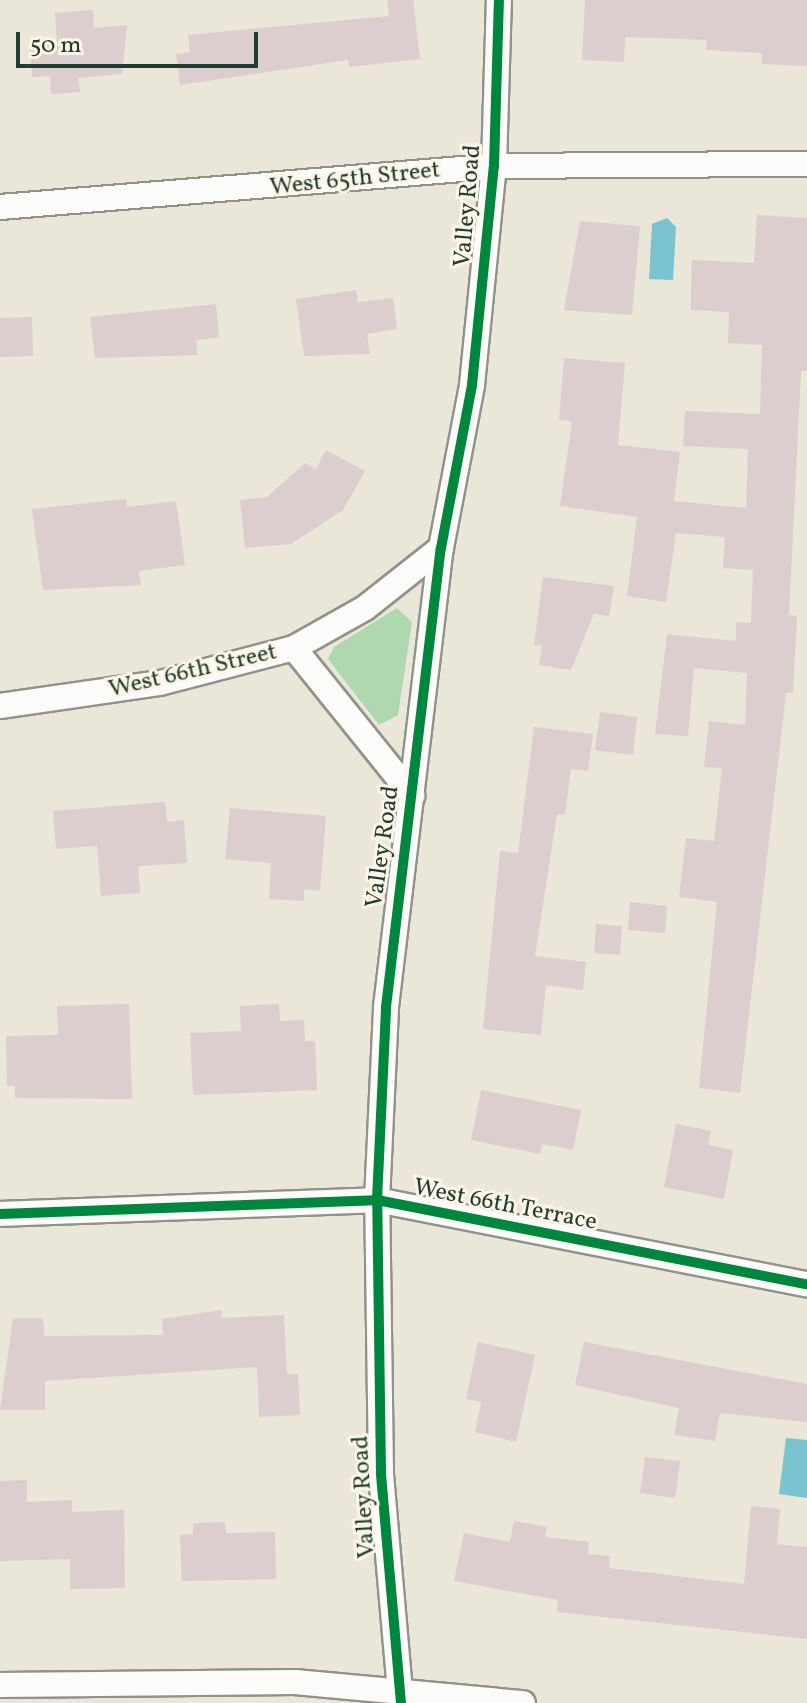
<!DOCTYPE html>
<style>
body{margin:0}
#map{position:relative;width:807px;height:1703px;overflow:hidden;background:#eae6d8;font-family:Vollkorn,serif}
div>[style]{position:absolute}
[style*='--x']{left:calc(var(--x)*1px);top:calc(var(--y)*1px);width:calc(var(--w)*1px);rotate:calc(var(--a)*1deg)}
.green>*{inset:0;background:#b0d8ae}
.water>*{inset:0;background:#7bc3ce}
.building>*{inset:0;background:#dccdce}
.roads{filter:drop-shadow(2px 0 #90938a) drop-shadow(-2px 0 #90938a) drop-shadow(0 2px #90938a) drop-shadow(0 -2px #90938a)}
.street>*{height:24px;margin:-12px;padding:0 12px;transform-origin:12px;border-radius:12px;background:#fcfbf9}
.cycleway>*{height:10px;margin:-5px;padding:0 5px;transform-origin:5px;border-radius:5px;background:#00873e}
span{translate:-50% -50%;white-space:nowrap;text-align:center;line-height:1.15;-webkit-text-stroke:6px #fcf5e5;paint-order:stroke}
.street-label{font-size:24px;color:#1f3d34}
.scale{position:absolute;left:16px;top:32px;width:242px;height:36px;box-sizing:border-box;border:4px solid #1f3d34;border-top:0;padding-left:10px;font-size:24px;line-height:28px;white-space:nowrap;color:#1f3d34;-webkit-text-stroke:6px #fcf5e5;paint-order:stroke}
</style>
<div id="map">
<div class="green">
<div style="clip-path:polygon(397px 608px,412px 622px,398px 715px,379px 725px,328px 659px,334px 647px)"></div>
</div>
<div class="water">
<div style="clip-path:polygon(667px 218px,676px 227px,673px 280px,649px 279px,652px 224px)"></div>
<div style="clip-path:polygon(786px 1438px,807px 1440px,807px 1498px,779px 1494px)"></div>
</div>
<div class="building">
<div style="clip-path:polygon(387px 0,413px 0,420px 59px,349px 67px,348px 60px,180px 85px,176px 54px,190px 52px,188px 35px,389px 16px)"></div>
<div style="clip-path:polygon(585px 0,807px 0,807px 66px,762px 64px,762px 53px,706px 50px,707px 40px,625px 37px,624px 62px,582px 60px)"></div>
<div style="clip-path:polygon(93px 10px,94px 28px,127px 25px,122px 74px,78px 78px,80px 92px,51px 94px,50px 76px,32px 77px,30px 45px,57px 43px,55px 13px)"></div>
<div style="clip-path:polygon(757px 215px,807px 218px,807px 371px,801px 371px,789px 615px,797px 616px,793px 693px,786px 693px,740px 1093px,699px 1088px,717px 902px,679px 897px,686px 838px,714px 841px,722px 768px,704px 767px,709px 721px,745px 725px,747px 673px,694px 668px,688px 736px,655px 734px,667px 634px,736px 641px,736px 622px,751px 623px,753px 570px,723px 568px,725px 537px,676px 533px,666px 602px,627px 596px,637px 517px,560px 506px,572px 421px,559px 420px,564px 358px,625px 363px,618px 445px,680px 452px,674px 501px,746px 508px,748px 449px,683px 446px,685px 411px,760px 414px,762px 345px,728px 343px,729px 312px,691px 310px,691px 289px,692px 260px,754px 263px)"></div>
<div style="clip-path:polygon(580px 221px,640px 226px,632px 315px,564px 310px)"></div>
<div style="clip-path:polygon(356px 290px,358px 302px,393px 298px,397px 329px,367px 334px,370px 354px,304px 356px,296px 299px)"></div>
<div style="clip-path:polygon(216px 304px,219px 337px,196px 340px,198px 355px,95px 358px,90px 317px)"></div>
<div style="clip-path:polygon(32px 317px,33px 356px,0 357px,0 318px)"></div>
<div style="clip-path:polygon(326px 450px,365px 471px,343px 510px,291px 544px,245px 548px,240px 500px,267px 497px,305px 463px,316px 469px)"></div>
<div style="clip-path:polygon(126px 499px,127px 507px,176px 501px,185px 565px,139px 571px,141px 585px,43px 590px,32px 509px)"></div>
<div style="clip-path:polygon(543px 577px,614px 586px,609px 616px,594px 614px,571px 670px,539px 665px,542px 646px,534px 645px)"></div>
<div style="clip-path:polygon(600px 712px,637px 717px,633px 755px,595px 750px)"></div>
<div style="clip-path:polygon(534px 727px,593px 734px,588px 771px,571px 769px,565px 815px,557px 814px,535px 956px,586px 962px,583px 990px,546px 985px,541px 1035px,483px 1029px,500px 851px,518px 853px)"></div>
<div style="clip-path:polygon(165px 802px,167px 822px,184px 820px,187px 863px,138px 866px,140px 893px,101px 896px,97px 846px,56px 849px,53px 811px)"></div>
<div style="clip-path:polygon(230px 808px,326px 816px,320px 891px,304px 889px,304px 901px,269px 899px,271px 863px,225px 859px)"></div>
<div style="clip-path:polygon(630px 902px,667px 906px,665px 933px,628px 930px)"></div>
<div style="clip-path:polygon(596px 924px,622px 926px,620px 955px,594px 953px)"></div>
<div style="clip-path:polygon(129px 1004px,132px 1099px,15px 1098px,15px 1086px,7px 1086px,6px 1036px,58px 1035px,57px 1006px)"></div>
<div style="clip-path:polygon(279px 1004px,280px 1021px,304px 1020px,305px 1041px,315px 1041px,317px 1090px,193px 1095px,190px 1033px,241px 1031px,240px 1006px)"></div>
<div style="clip-path:polygon(481px 1090px,581px 1110px,573px 1150px,542px 1144px,540px 1154px,471px 1140px)"></div>
<div style="clip-path:polygon(676px 1124px,711px 1131px,708px 1145px,733px 1150px,724px 1199px,664px 1187px)"></div>
<div style="clip-path:polygon(221px 1310px,222px 1318px,284px 1315px,287px 1374px,298px 1374px,300px 1415px,259px 1417px,257px 1367px,45px 1381px,45px 1410px,0 1410px,13px 1318px,43px 1318px,44px 1336px,163px 1335px,162px 1319px)"></div>
<div style="clip-path:polygon(478px 1342px,535px 1355px,516px 1442px,475px 1432px,481px 1402px,466px 1399px)"></div>
<div style="clip-path:polygon(584px 1342px,807px 1384px,807px 1422px,720px 1413px,715px 1441px,674px 1435px,679px 1408px,575px 1385px)"></div>
<div style="clip-path:polygon(645px 1457px,680px 1461px,675px 1498px,640px 1493px)"></div>
<div style="clip-path:polygon(27px 1480px,27px 1502px,72px 1500px,72px 1512px,124px 1510px,125px 1588px,70px 1589px,70px 1559px,0 1561px,0 1481px)"></div>
<div style="clip-path:polygon(751px 1506px,780px 1509px,777px 1544px,807px 1547px,807px 1639px,557px 1612px,558px 1600px,454px 1581px,464px 1533px,510px 1542px,514px 1521px,547px 1527px,545px 1537px,589px 1542px,588px 1554px,610px 1556px,609px 1568px,744px 1584px)"></div>
<div style="clip-path:polygon(225px 1522px,226px 1533px,275px 1532px,276px 1579px,182px 1581px,180px 1535px,193px 1534px,193px 1523px)"></div>
</div>
<div class="roads">
<div class="street">
<div style="--x:0;--y:207;--w:496;--a:-4.7"></div>
<div style="--x:494;--y:166;--w:313;--a:-0.4"></div>
<div style="--x:294;--y:648;--w:81;--a:-29.4"></div>
<div style="--x:365;--y:608;--w:97;--a:-38.3"></div>
<div style="--x:0;--y:706;--w:162;--a:-8.2"></div>
<div style="--x:160;--y:683;--w:138;--a:-14.6"></div>
<div style="--x:294;--y:648;--w:189;--a:51.2"></div>
<div style="--x:0;--y:1214;--w:377;--a:-2.1"></div>
<div style="--x:377;--y:1200;--w:438;--a:11.1"></div>
<div style="--x:0;--y:1685;--w:295;--a:-0.6"></div>
<div style="--x:295;--y:1682;--w:229;--a:5.3"></div>
<div style="--x:401;--y:1703;--w:231;--a:-95"></div>
<div style="--x:381;--y:1473;--w:273;--a:-90.8"></div>
<div style="--x:377;--y:1200;--w:193;--a:-87.3"></div>
<div style="--x:386;--y:1007;--w:462;--a:-83.2"></div>
<div style="--x:441;--y:548;--w:166;--a:-79.2"></div>
<div style="--x:472;--y:385;--w:220;--a:-84.3"></div>
<div style="--x:494;--y:166;--w:166;--a:-88.3"></div>
</div>
</div>
<div class="cycleway">
<div style="--x:0;--y:1214;--w:377;--a:-2.1"></div>
<div style="--x:377;--y:1200;--w:438;--a:11.1"></div>
<div style="--x:401;--y:1703;--w:231;--a:-95"></div>
<div style="--x:381;--y:1473;--w:273;--a:-90.8"></div>
<div style="--x:377;--y:1200;--w:193;--a:-87.3"></div>
<div style="--x:386;--y:1007;--w:462;--a:-83.2"></div>
<div style="--x:441;--y:548;--w:166;--a:-79.2"></div>
<div style="--x:472;--y:385;--w:220;--a:-84.3"></div>
<div style="--x:494;--y:166;--w:166;--a:-88.3"></div>
</div>
<div class="street-label">
<span style="left:355px;top:180px;rotate:-6deg">West 65th Street</span>
<span style="left:469px;top:206px;rotate:-85deg">Valley Road</span>
<span style="left:193px;top:672px;rotate:-13deg">West 66th Street</span>
<span style="left:384px;top:847px;rotate:-82deg">Valley Road</span>
<span style="left:505px;top:1206px;rotate:11deg">West 66th Terrace</span>
<span style="left:365px;top:1497px;rotate:-93deg">Valley Road</span>
</div>
<div class="scale">50 m</div>
</div>
